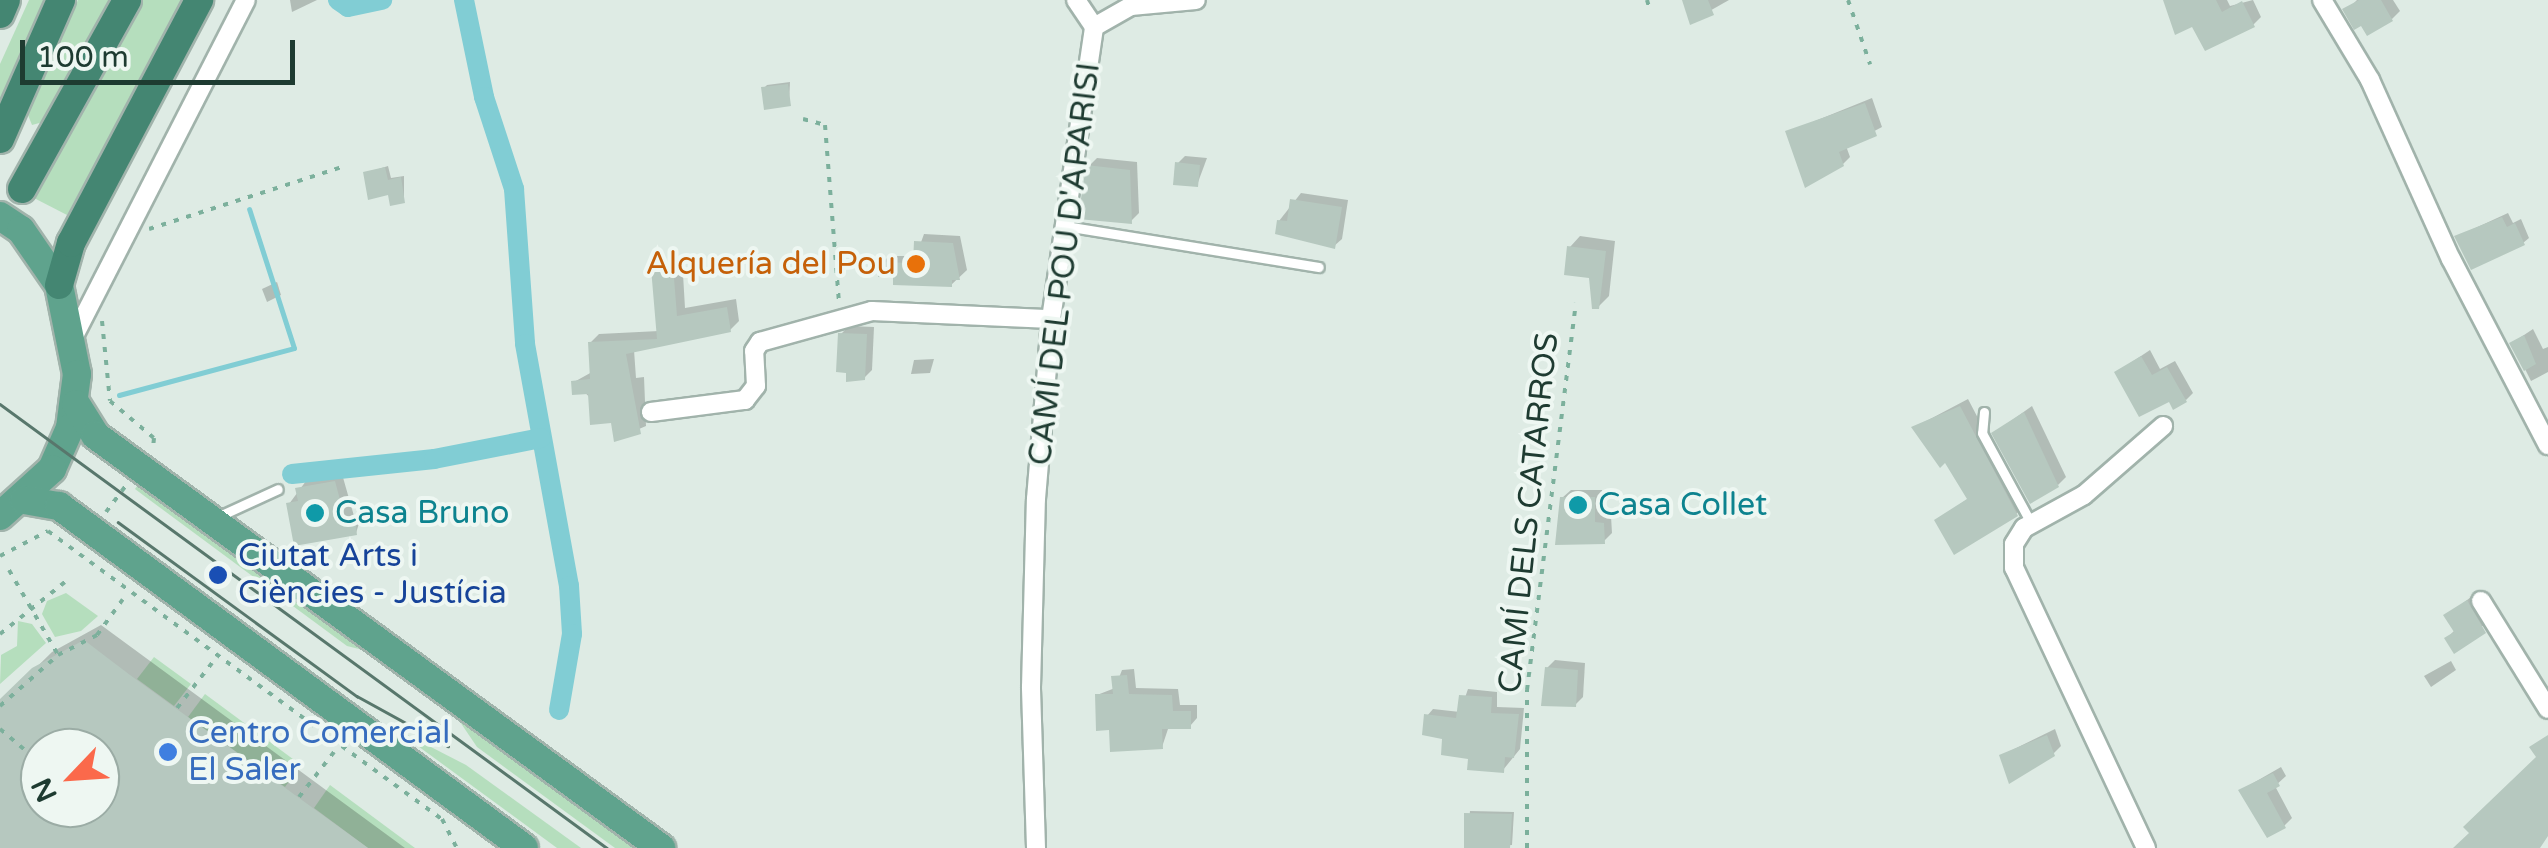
<!DOCTYPE html>
<meta charset="utf-8">
<style>
body{margin:0}
#map{position:relative;width:2548px;height:848px;overflow:hidden;background:#deebe4;font-family:"Varela Round",sans-serif}
div>[style]{position:absolute}
[style*='--x']{left:calc(var(--x)*1px);top:calc(var(--y)*1px);width:calc(var(--w)*1px);rotate:calc(var(--a)*1deg)}
.green>*{inset:0;background:#b5debd}
.shadow>*{inset:0;background:#0003}
.stream>*{height:5px;margin:-2.5px;padding:0 2.5px;transform-origin:2.5px;border-radius:2.5px;background:#81cdd4}
.canal>*{height:20px;margin:-10px;padding:0 10px;transform-origin:10px;border-radius:10px;background:#81cdd4}
.building>*{inset:0;background:#b6c8bf}
.path>*{height:4px;margin-top:-2px;transform-origin:0;background:repeating-linear-gradient(90deg,#7cb09c 0 5px,transparent 0 13px)}
.roads{filter:drop-shadow(2px 0 #a1b3ab) drop-shadow(-2px 0 #a1b3ab) drop-shadow(0 2px #a1b3ab) drop-shadow(0 -2px #a1b3ab)}
.service>*{height:9px;margin:-4.5px;padding:0 4.5px;transform-origin:4.5px;border-radius:4.5px;background:#fff}
.minor>*{height:18px;margin:-9px;padding:0 9px;transform-origin:9px;border-radius:9px;background:#fff}
.primary>*{height:28px;margin:-14px;padding:0 14px;transform-origin:14px;border-radius:14px;background:#5fa38d}
.trunk>*{height:28px;margin:-14px;padding:0 14px;transform-origin:14px;border-radius:14px;background:#448672}
.tram>*{height:2.5px;margin:-1.25px;padding:0 1.25px;transform-origin:1.25px;border-radius:1.25px;background:#58776c}
.dots>*{width:28px;height:28px;translate:-50% -50%;box-sizing:border-box;border:5px solid #eef7f2;border-radius:50%}
span{translate:-50% -50%;white-space:nowrap;text-align:center;line-height:1.15;-webkit-text-stroke:8px #eef7f2;paint-order:stroke}
.food-label{font-size:32px;color:#c56008}
.right{translate:-100% -50%;text-align:right}
.street-label{font-size:32px;color:#1e3b31}
.culture-label{font-size:32px;color:#0d838f}
.left{translate:0 -50%;text-align:left}
.transit-label{font-size:32px;color:#164399}
.shop-label{font-size:32px;color:#366cbe}
.north{position:absolute;left:20px;top:728px;width:100px;height:100px;box-sizing:border-box;background:#eef7f2;border:2px solid #9baca5;border-radius:50%;rotate:245deg;font-size:28px;font-weight:700;line-height:40px;text-align:center;color:#1e3b31}
.north::after{content:'';display:block;margin:auto;width:35px;height:45px;background:#fb694b;clip-path:polygon(50% 0,100% 100%,50% 72%,0 100%)}
.scale{position:absolute;left:20px;top:40px;width:275px;height:45px;box-sizing:border-box;border:5px solid #1e3b31;border-top:0;padding-left:12px;font-size:30px;line-height:35px;white-space:nowrap;color:#1e3b31;-webkit-text-stroke:8px #eef7f2;paint-order:stroke}
</style>
<div id="map">
<div class="green">
<div style="clip-path:polygon(29px 0,48px 0,0 104px,0 64px)"></div>
<div style="clip-path:polygon(78px 0,110px 0,43px 122px,32px 125px,28px 115px)"></div>
<div style="clip-path:polygon(143px 0,185px 0,67px 215px,34px 198px)"></div>
<div style="clip-path:polygon(140px 482px,366px 646px,363px 650px,347px 646px,147px 498px,135px 489px)"></div>
<div style="clip-path:polygon(66px 593px,98px 616px,81px 631px,55px 637px,42px 614px,47px 601px)"></div>
<div style="clip-path:polygon(18px 621px,32px 624px,46px 643px,0 684px,1px 655px,17px 646px)"></div>
<div style="clip-path:polygon(154px 657px,191px 684px,174px 706px,137px 679px)"></div>
<div style="clip-path:polygon(205px 694px,301px 765px,285px 787px,188px 717px)"></div>
<div style="clip-path:polygon(452px 710px,641px 848px,615px 848px,477px 747px)"></div>
<div style="clip-path:polygon(392px 727px,466px 765px,581px 848px,557px 848px)"></div>
<div style="clip-path:polygon(330px 785px,415px 848px,368px 848px,314px 808px)"></div>
</div>
<div class="shadow">
<div style="clip-path:polygon(290px 0,317px 0,292px 12px)"></div>
<div style="clip-path:polygon(1684px 0,1729px 0,1692px 21px)"></div>
<div style="clip-path:polygon(2165px 0,2227px 0,2230px 6px,2253px 0,2261px 17px,2253px 25px,2193px 24px)"></div>
<div style="clip-path:polygon(2357px 0,2393px 0,2400px 11px,2392px 19px,2349px 8px)"></div>
<div style="clip-path:polygon(790px 82px,789px 103px,764px 88px,767px 85px)"></div>
<div style="clip-path:polygon(1872px 98px,1882px 127px,1846px 146px,1850px 157px,1843px 164px,1788px 132px)"></div>
<div style="clip-path:polygon(1185px 156px,1207px 158px,1197px 185px,1177px 164px)"></div>
<div style="clip-path:polygon(1097px 158px,1137px 162px,1139px 213px,1131px 221px,1089px 166px)"></div>
<div style="clip-path:polygon(388px 166px,391px 178px,404px 176px,404px 200px,366px 173px)"></div>
<div style="clip-path:polygon(1301px 193px,1348px 200px,1342px 239px,1334px 246px,1279px 221px)"></div>
<div style="clip-path:polygon(2508px 213px,2513px 223px,2521px 219px,2529px 238px,2523px 243px,2458px 236px)"></div>
<div style="clip-path:polygon(924px 234px,960px 236px,967px 270px,951px 285px,896px 275px,881px 264px,889px 256px,916px 256px)"></div>
<div style="clip-path:polygon(1580px 236px,1615px 241px,1609px 296px,1598px 307px,1592px 276px,1570px 247px)"></div>
<div style="clip-path:polygon(682px 257px,685px 308px,736px 299px,739px 321px,730px 330px,634px 350px,636px 378px,644px 377px,646px 426px,616px 439px,613px 420px,574px 382px,592px 372px,590px 343px,599px 334px,659px 331px,653px 269px)"></div>
<div style="clip-path:polygon(277px 282px,281px 295px,267px 302px,262px 289px)"></div>
<div style="clip-path:polygon(849px 326px,874px 327px,872px 370px,864px 378px,841px 334px)"></div>
<div style="clip-path:polygon(2533px 329px,2543px 349px,2548px 347px,2548px 372px,2531px 381px,2512px 343px)"></div>
<div style="clip-path:polygon(2150px 350px,2160px 369px,2175px 361px,2193px 393px,2186px 400px,2117px 372px)"></div>
<div style="clip-path:polygon(934px 359px,930px 373px,911px 374px,914px 360px)"></div>
<div style="clip-path:polygon(1968px 399px,2024px 506px,2016px 514px,1937px 520px,1969px 498px,1946px 459px,1915px 427px)"></div>
<div style="clip-path:polygon(2032px 406px,2066px 477px,2058px 485px,1994px 433px)"></div>
<div style="clip-path:polygon(342px 474px,354px 516px,362px 514px,356px 533px,289px 504px,306px 481px)"></div>
<div style="clip-path:polygon(1571px 490px,1602px 490px,1602px 515px,1611px 516px,1612px 533px,1604px 541px,1562px 498px)"></div>
<div style="clip-path:polygon(2475px 594px,2492px 623px,2447px 638px,2455px 630px,2446px 616px)"></div>
<div style="clip-path:polygon(evenodd,101px 625px,405px 848px,0 848px,0 703px,52px 652px,101px 625px,40px 748px,100px 748px,100px 808px,40px 808px,40px 748px)"></div>
<div style="clip-path:polygon(1555px 660px,1585px 663px,1583px 697px,1575px 705px,1547px 668px)"></div>
<div style="clip-path:polygon(2451px 661px,2456px 670px,2431px 687px,2424px 676px)"></div>
<div style="clip-path:polygon(1134px 669px,1136px 688px,1178px 689px,1180px 705px,1197px 705px,1197px 718px,1190px 726px,1169px 726px,1162px 747px,1111px 728px,1097px 695px,1115px 688px,1122px 670px)"></div>
<div style="clip-path:polygon(1468px 689px,1497px 692px,1497px 707px,1524px 708px,1520px 749px,1503px 770px,1471px 756px,1427px 716px,1433px 709px,1460px 712px)"></div>
<div style="clip-path:polygon(2055px 729px,2061px 746px,2053px 754px,2002px 755px)"></div>
<div style="clip-path:polygon(2281px 767px,2286px 776px,2275px 786px,2292px 818px,2284px 826px,2241px 790px)"></div>
<div style="clip-path:polygon(1470px 811px,1514px 812px,1512px 845px,1466px 848px)"></div>
</div>
<div class="stream">
<div style="--x:119;--y:395;--w:181;--a:-15"></div>
<div style="--x:294;--y:348;--w:146;--a:-107.9"></div>
</div>
<div class="canal">
<div style="--x:338;--y:0;--w:12;--a:35"></div>
<div style="--x:348;--y:7;--w:35;--a:-12"></div>
<div style="--x:464;--y:0;--w:99;--a:78.3"></div>
<div style="--x:484;--y:97;--w:97;--a:71.9"></div>
<div style="--x:514;--y:189;--w:155;--a:85.9"></div>
<div style="--x:525;--y:344;--w:246;--a:79.7"></div>
<div style="--x:569;--y:586;--w:48;--a:86.4"></div>
<div style="--x:572;--y:634;--w:77;--a:99.7"></div>
<div style="--x:292;--y:474;--w:143;--a:-6"></div>
<div style="--x:434;--y:459;--w:109;--a:-11.1"></div>
</div>
<div class="building">
<div style="clip-path:polygon(1682px 0,1708px 0,1714px 15px,1690px 25px)"></div>
<div style="clip-path:polygon(2163px 0,2216px 0,2222px 12px,2242px 1px,2255px 27px,2205px 51px,2192px 27px,2175px 35px)"></div>
<div style="clip-path:polygon(2359px 0,2381px 0,2393px 21px,2367px 36px,2361px 26px,2354px 30px,2342px 9px)"></div>
<div style="clip-path:polygon(788px 84px,791px 106px,764px 110px,761px 87px)"></div>
<div style="clip-path:polygon(1865px 103px,1877px 136px,1839px 152px,1844px 166px,1805px 188px,1785px 131px)"></div>
<div style="clip-path:polygon(1175px 162px,1200px 165px,1198px 187px,1173px 185px)"></div>
<div style="clip-path:polygon(1086px 165px,1130px 170px,1132px 224px,1078px 219px)"></div>
<div style="clip-path:polygon(385px 167px,388px 180px,401px 177px,405px 203px,390px 206px,388px 195px,368px 200px,363px 172px)"></div>
<div style="clip-path:polygon(1290px 199px,1342px 207px,1335px 249px,1275px 234px,1277px 220px,1287px 221px)"></div>
<div style="clip-path:polygon(2502px 217px,2507px 227px,2515px 223px,2525px 245px,2471px 270px,2454px 236px)"></div>
<div style="clip-path:polygon(914px 241px,953px 243px,960px 280px,952px 280px,952px 287px,893px 285px,893px 277px,878px 277px,879px 262px,913px 263px)"></div>
<div style="clip-path:polygon(1567px 246px,1606px 251px,1599px 309px,1592px 309px,1589px 278px,1564px 275px)"></div>
<div style="clip-path:polygon(673px 265px,677px 316px,727px 307px,731px 332px,626px 354px,641px 434px,614px 442px,611px 423px,590px 425px,588px 394px,572px 395px,571px 381px,590px 379px,588px 342px,657px 339px,651px 268px)"></div>
<div style="clip-path:polygon(838px 333px,867px 334px,865px 380px,846px 382px,846px 373px,836px 372px)"></div>
<div style="clip-path:polygon(2524px 335px,2536px 364px,2524px 371px,2509px 343px)"></div>
<div style="clip-path:polygon(2141px 356px,2152px 375px,2167px 367px,2187px 402px,2173px 410px,2169px 402px,2139px 417px,2114px 372px)"></div>
<div style="clip-path:polygon(1960px 406px,2018px 516px,1954px 555px,1934px 520px,1967px 499px,1945px 463px,1940px 468px,1911px 427px)"></div>
<div style="clip-path:polygon(2024px 412px,2059px 487px,2030px 504px,1991px 433px)"></div>
<div style="clip-path:polygon(335px 481px,346px 522px,355px 521px,357px 535px,294px 546px,286px 503px,298px 501px,295px 488px)"></div>
<div style="clip-path:polygon(1560px 497px,1595px 497px,1595px 522px,1604px 523px,1605px 544px,1555px 545px)"></div>
<div style="clip-path:polygon(2467px 600px,2486px 633px,2454px 654px,2444px 638px,2454px 632px,2443px 615px)"></div>
<div style="clip-path:polygon(evenodd,84px 640px,130px 675px,368px 848px,0 848px,0 699px,32px 668px,84px 640px,40px 748px,100px 748px,100px 808px,40px 808px,40px 748px)"></div>
<div style="clip-path:polygon(1545px 667px,1578px 670px,1576px 707px,1541px 706px)"></div>
<div style="clip-path:polygon(1127px 675px,1129px 694px,1172px 695px,1173px 711px,1191px 711px,1191px 729px,1162px 729px,1163px 749px,1110px 752px,1109px 730px,1096px 731px,1095px 694px,1113px 694px,1111px 676px)"></div>
<div style="clip-path:polygon(1459px 695px,1492px 697px,1491px 713px,1519px 714px,1514px 758px,1505px 757px,1504px 773px,1467px 770px,1468px 759px,1441px 755px,1442px 739px,1422px 735px,1424px 714px,1456px 718px)"></div>
<div style="clip-path:polygon(2047px 735px,2055px 756px,2009px 784px,1999px 755px)"></div>
<div style="clip-path:polygon(2548px 735px,2548px 836px,2540px 848px,2453px 848px,2469px 833px,2463px 827px,2536px 757px,2529px 747px)"></div>
<div style="clip-path:polygon(2273px 773px,2280px 786px,2267px 793px,2286px 828px,2267px 838px,2238px 790px)"></div>
<div style="clip-path:polygon(1464px 813px,1512px 814px,1510px 848px,1464px 848px)"></div>
</div>
<div class="path">
<div style="--x:1647;--y:0;--w:7;--a:74"></div>
<div style="--x:1848;--y:0;--w:68;--a:71"></div>
<div style="--x:803;--y:119;--w:23;--a:15"></div>
<div style="--x:825;--y:125;--w:179;--a:85.5"></div>
<div style="--x:149;--y:229;--w:203;--a:-17.8"></div>
<div style="--x:102;--y:321;--w:80;--a:84.3"></div>
<div style="--x:110;--y:401;--w:57;--a:40.1"></div>
<div style="--x:154;--y:438;--w:10;--a:96"></div>
<div style="--x:106;--y:512;--w:35;--a:-53"></div>
<div style="--x:0;--y:556;--w:54;--a:-27.5"></div>
<div style="--x:48;--y:531;--w:488;--a:36.2"></div>
<div style="--x:442;--y:819;--w:33;--a:63"></div>
<div style="--x:9;--y:570;--w:98;--a:60"></div>
<div style="--x:0;--y:634;--w:83;--a:-38.7"></div>
<div style="--x:0;--y:706;--w:77;--a:-41.3"></div>
<div style="--x:58;--y:655;--w:44;--a:-27.1"></div>
<div style="--x:97;--y:635;--w:44;--a:-54.2"></div>
<div style="--x:177;--y:708;--w:57;--a:-52.1"></div>
<div style="--x:0;--y:729;--w:31;--a:40"></div>
<div style="--x:299;--y:797;--w:57;--a:-52.1"></div>
<div style="--x:1527;--y:848;--w:158;--a:-90"></div>
<div style="--x:1527;--y:690;--w:390;--a:-82.8"></div>
</div>
<div class="roads">
<div class="service">
<div style="--x:1065;--y:226;--w:257;--a:9.2"></div>
<div style="--x:1984;--y:412;--w:21;--a:95"></div>
<div style="--x:1982;--y:433;--w:102;--a:61.4"></div>
<div style="--x:215;--y:518;--w:69;--a:-24.7"></div>
</div>
<div class="minor">
<div style="--x:1076;--y:0;--w:32;--a:56"></div>
<div style="--x:2322;--y:0;--w:93;--a:59"></div>
<div style="--x:2370;--y:80;--w:196;--a:65.7"></div>
<div style="--x:2451;--y:259;--w:210;--a:62.5"></div>
<div style="--x:74;--y:336;--w:377;--a:-62.9"></div>
<div style="--x:651;--y:412;--w:95;--a:-7.3"></div>
<div style="--x:745;--y:400;--w:18;--a:-52"></div>
<div style="--x:756;--y:386;--w:35;--a:-93"></div>
<div style="--x:754;--y:351;--w:11;--a:-56"></div>
<div style="--x:760;--y:342;--w:116;--a:-15.5"></div>
<div style="--x:872;--y:311;--w:179;--a:2.6"></div>
<div style="--x:2481;--y:601;--w:127;--a:58.2"></div>
<div style="--x:1036;--y:848;--w:161;--a:-91.8"></div>
<div style="--x:1031;--y:687;--w:188;--a:-88.5"></div>
<div style="--x:1036;--y:499;--w:181;--a:-85.2"></div>
<div style="--x:1051;--y:319;--w:295;--a:-81.6"></div>
<div style="--x:1094;--y:27;--w:43;--a:-29.6"></div>
<div style="--x:1131;--y:6;--w:65;--a:-5.3"></div>
<div style="--x:2146;--y:848;--w:310;--a:-115.2"></div>
<div style="--x:2014;--y:568;--w:24;--a:-90"></div>
<div style="--x:2014;--y:544;--w:19;--a:-58"></div>
<div style="--x:2024;--y:528;--w:68;--a:-28.8"></div>
<div style="--x:2084;--y:495;--w:105;--a:-41.1"></div>
</div>
<div class="primary">
<div style="--x:0;--y:216;--w:25;--a:34"></div>
<div style="--x:21;--y:230;--w:67;--a:55.4"></div>
<div style="--x:59;--y:285;--w:91;--a:78.6"></div>
<div style="--x:77;--y:374;--w:54;--a:97.4"></div>
<div style="--x:70;--y:428;--w:45;--a:113.7"></div>
<div style="--x:52;--y:469;--w:70;--a:137.9"></div>
<div style="--x:76;--y:404;--w:36;--a:58"></div>
<div style="--x:95;--y:435;--w:701;--a:36.12"></div>
<div style="--x:24;--y:500;--w:36;--a:10"></div>
<div style="--x:59;--y:506;--w:577;--a:36.33"></div>
</div>
<div class="trunk">
<div style="--x:0;--y:14;--w:15;--a:-67"></div>
<div style="--x:0;--y:139;--w:152;--a:-66.3"></div>
<div style="--x:22;--y:189;--w:216;--a:-60.9"></div>
<div style="--x:59;--y:285;--w:44;--a:-74.1"></div>
<div style="--x:71;--y:243;--w:275;--a:-62.2"></div>
</div>
</div>
<div class="tram">
<div style="--x:0;--y:404;--w:752;--a:36.18"></div>
<div style="--x:118;--y:522;--w:296;--a:36.1"></div>
<div style="--x:357;--y:696;--w:104;--a:28.8"></div>
</div>
<div class="dots">
<div style="left:916px;top:264px;background:#e8710a"></div>
<div style="left:1578px;top:505px;background:#0f9aa8"></div>
<div style="left:315px;top:513px;background:#0f9aa8"></div>
<div style="left:218px;top:575px;background:#1a4fb4"></div>
<div style="left:168px;top:752px;background:#3f7fe0"></div>
</div>
<div class="food-label">
<span class="right" style="left:896px;top:264px">Alquería del Pou</span>
</div>
<div class="street-label">
<span style="left:1065px;top:264px;rotate:-83deg">CAMÍ DEL POU D'APARISI</span>
<span style="left:1529px;top:513px;rotate:-84deg">CAMÍ DELS CATARROS</span>
</div>
<div class="culture-label">
<span class="left" style="left:1598px;top:505px">Casa Collet</span>
<span class="left" style="left:335px;top:513px">Casa Bruno</span>
</div>
<div class="transit-label">
<span class="left" style="left:238px;top:575px">Ciutat Arts i<br>Ciències - Justícia</span>
</div>
<div class="shop-label">
<span class="left" style="left:188px;top:752px">Centro Comercial<br>El Saler</span>
</div>
<div class="north">N</div>
<div class="scale">100 m</div>
</div>
